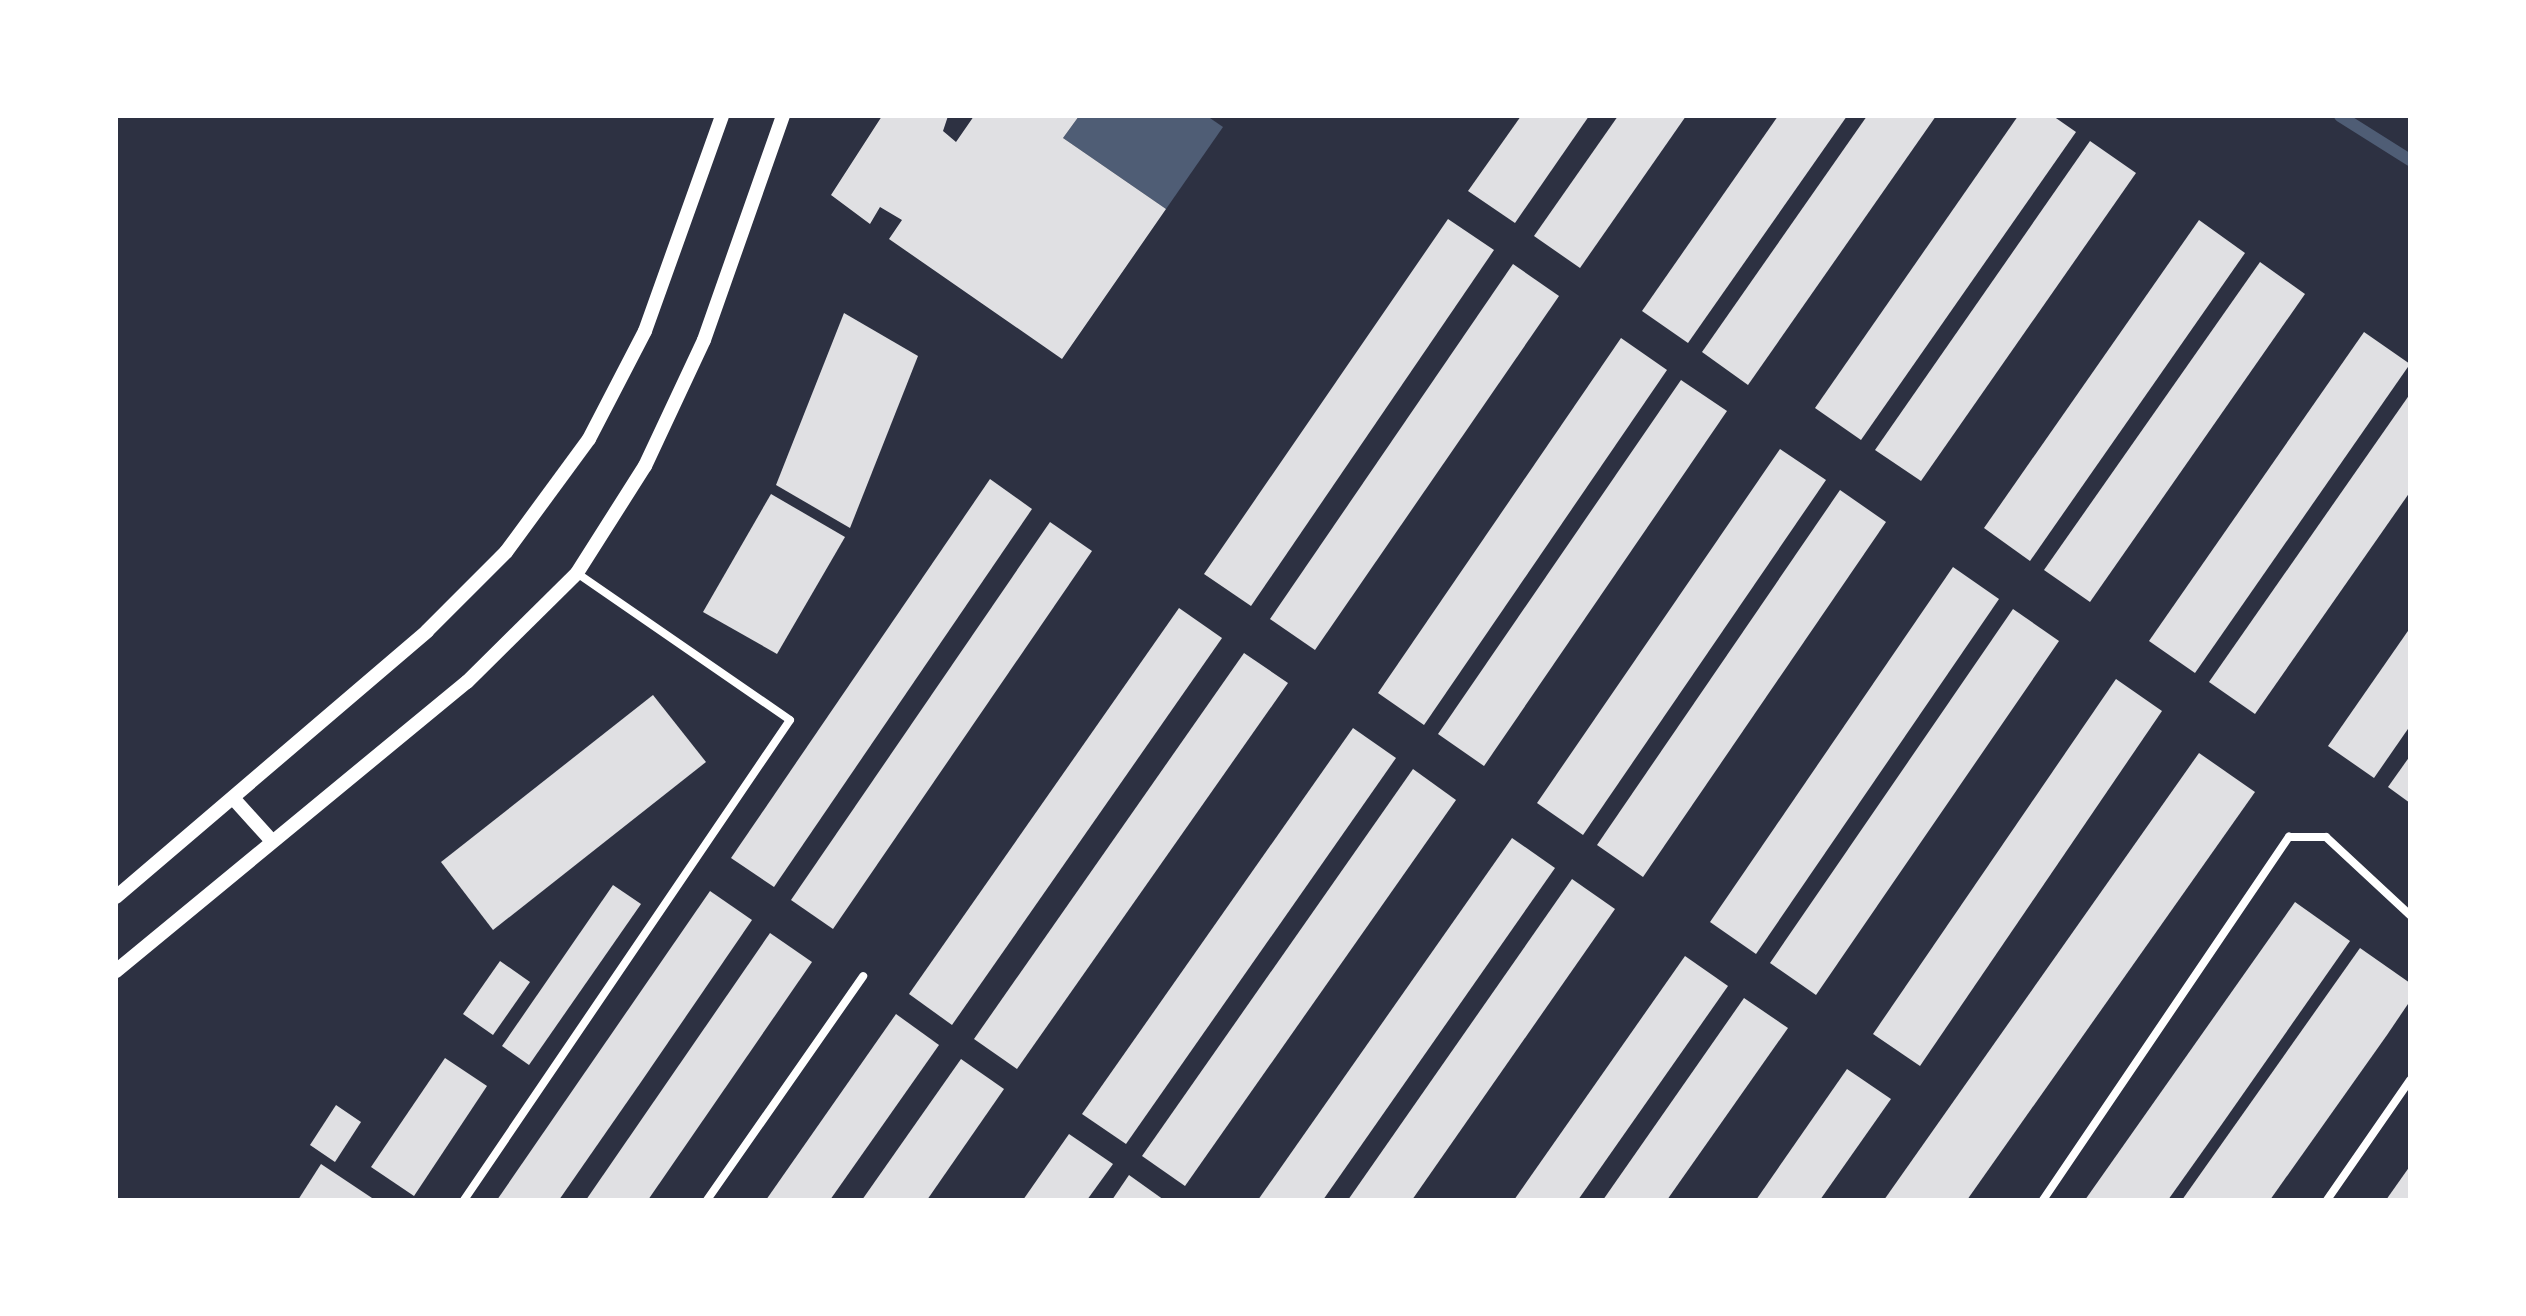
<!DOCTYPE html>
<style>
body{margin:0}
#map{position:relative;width:2526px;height:1316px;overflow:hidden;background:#2d3142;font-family:Inter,sans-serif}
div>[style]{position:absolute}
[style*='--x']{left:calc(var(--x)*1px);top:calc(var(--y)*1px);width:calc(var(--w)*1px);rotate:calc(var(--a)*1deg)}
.water>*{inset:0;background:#4f5d75}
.stream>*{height:12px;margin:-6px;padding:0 6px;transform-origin:6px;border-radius:6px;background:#4f5d75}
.building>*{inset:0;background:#e0e0e3}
.minor>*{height:8px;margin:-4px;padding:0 4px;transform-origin:4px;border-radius:4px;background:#fff}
.tertiary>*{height:14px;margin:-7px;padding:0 7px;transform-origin:7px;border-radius:7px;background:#fff}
span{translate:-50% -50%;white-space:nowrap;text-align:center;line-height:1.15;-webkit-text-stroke:8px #fff;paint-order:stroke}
.frame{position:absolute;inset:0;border:118px solid #fff;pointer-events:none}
</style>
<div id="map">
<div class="water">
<div style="clip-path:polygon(1079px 116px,1207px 116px,1223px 127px,1166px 209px,1063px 138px)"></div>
</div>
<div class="stream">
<div style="--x:2340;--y:116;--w:83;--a:32.2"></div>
</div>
<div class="building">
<div style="clip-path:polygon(882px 116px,948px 116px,943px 131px,956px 142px,974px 116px,1079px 116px,1063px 138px,1166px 209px,1062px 359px,889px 239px,902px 220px,880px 207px,870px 224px,831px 195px)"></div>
<div style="clip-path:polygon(1521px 116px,1589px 116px,1515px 223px,1468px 191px)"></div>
<div style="clip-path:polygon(1618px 116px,1686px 116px,1580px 268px,1534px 236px)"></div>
<div style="clip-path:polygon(1778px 116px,1847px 116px,1688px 343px,1642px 311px)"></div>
<div style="clip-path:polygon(1867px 116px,1936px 116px,1748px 385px,1702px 352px)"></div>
<div style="clip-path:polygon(2018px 116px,2053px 116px,2076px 132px,1861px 440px,1815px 408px)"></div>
<div style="clip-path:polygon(2090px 141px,2136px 173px,1921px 481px,1875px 450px)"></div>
<div style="clip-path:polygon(1448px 219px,1494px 250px,1251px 606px,1204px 574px)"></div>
<div style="clip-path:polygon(2199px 220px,2245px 253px,2030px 561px,1984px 528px)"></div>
<div style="clip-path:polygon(2260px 262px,2305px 294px,2090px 602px,2044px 570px)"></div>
<div style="clip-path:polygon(1513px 264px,1559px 296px,1315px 650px,1270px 619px)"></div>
<div style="clip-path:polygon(844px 313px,918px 356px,850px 528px,776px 485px)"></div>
<div style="clip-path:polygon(2364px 332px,2410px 364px,2195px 673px,2149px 641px)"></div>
<div style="clip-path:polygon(1621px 338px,1667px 370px,1424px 725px,1378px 693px)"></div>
<div style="clip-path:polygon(1681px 380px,1727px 411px,1484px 766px,1438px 734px)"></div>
<div style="clip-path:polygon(2410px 394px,2410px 492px,2255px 714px,2209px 682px)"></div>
<div style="clip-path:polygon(1780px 449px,1826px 480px,1583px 835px,1537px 803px)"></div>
<div style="clip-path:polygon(990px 479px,1032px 509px,774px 887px,731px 858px)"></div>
<div style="clip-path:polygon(1840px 490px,1886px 522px,1643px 877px,1597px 845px)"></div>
<div style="clip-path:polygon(771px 494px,845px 537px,777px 654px,703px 612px)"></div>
<div style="clip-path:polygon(1050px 522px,1092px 551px,833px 929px,791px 900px)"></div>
<div style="clip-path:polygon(1953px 567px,1999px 599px,1756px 954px,1710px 922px)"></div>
<div style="clip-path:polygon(1179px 608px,1222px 638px,952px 1025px,909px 994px)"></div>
<div style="clip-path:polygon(2013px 609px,2059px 641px,1816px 995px,1770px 963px)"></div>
<div style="clip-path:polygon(2410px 628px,2410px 726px,2374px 778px,2328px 746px)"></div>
<div style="clip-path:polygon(1244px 653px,1288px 683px,1017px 1069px,974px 1039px)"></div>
<div style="clip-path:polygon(2116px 679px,2162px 711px,1920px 1066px,1873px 1034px)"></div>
<div style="clip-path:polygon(653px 695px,706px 762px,493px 930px,441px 862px)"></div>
<div style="clip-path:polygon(1353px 728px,1396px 758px,1126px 1144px,1082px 1114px)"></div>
<div style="clip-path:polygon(2199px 753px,2255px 792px,1967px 1200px,1884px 1200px)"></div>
<div style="clip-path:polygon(2410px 756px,2410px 803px,2388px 787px)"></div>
<div style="clip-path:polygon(1413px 769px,1456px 800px,1185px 1186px,1142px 1156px)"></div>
<div style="clip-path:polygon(1512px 838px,1555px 868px,1323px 1200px,1258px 1200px)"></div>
<div style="clip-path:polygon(1572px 879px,1615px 909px,1412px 1200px,1348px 1200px)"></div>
<div style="clip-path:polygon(613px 885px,641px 904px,529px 1065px,502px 1046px)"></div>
<div style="clip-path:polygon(710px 891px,752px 920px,641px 1082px,559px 1200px,497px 1200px)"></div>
<div style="clip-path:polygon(2295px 902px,2350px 941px,2222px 1124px,2168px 1200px,2085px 1200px)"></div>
<div style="clip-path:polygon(770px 933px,812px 962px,648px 1200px,586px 1200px)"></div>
<div style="clip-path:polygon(2360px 948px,2410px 983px,2410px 1001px,2387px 1035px,2270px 1200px,2182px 1200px)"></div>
<div style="clip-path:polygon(1685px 956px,1728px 986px,1578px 1200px,1514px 1200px)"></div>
<div style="clip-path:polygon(500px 961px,530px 982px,493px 1035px,463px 1014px)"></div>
<div style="clip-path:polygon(1744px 998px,1788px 1028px,1667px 1200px,1603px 1200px)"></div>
<div style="clip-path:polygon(896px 1014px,939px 1045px,830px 1200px,766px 1200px)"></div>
<div style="clip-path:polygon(445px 1058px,487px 1086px,414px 1196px,371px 1167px)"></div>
<div style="clip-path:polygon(961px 1059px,1004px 1089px,927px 1200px,862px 1200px)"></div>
<div style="clip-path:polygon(1847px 1069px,1891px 1099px,1820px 1200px,1756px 1200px)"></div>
<div style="clip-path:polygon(336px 1105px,361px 1122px,335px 1162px,310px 1145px)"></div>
<div style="clip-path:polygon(1069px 1134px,1113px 1164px,1087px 1200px,1023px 1200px)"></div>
<div style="clip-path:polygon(321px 1164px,375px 1200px,298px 1200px)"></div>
<div style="clip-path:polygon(2410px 1166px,2410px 1200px,2386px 1200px)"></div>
<div style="clip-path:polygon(1129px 1175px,1164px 1200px,1112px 1200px)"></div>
</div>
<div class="minor">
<div style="--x:464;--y:1200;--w:580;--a:-55.82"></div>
<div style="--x:790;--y:720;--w:259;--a:-145.4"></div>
<div style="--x:707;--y:1200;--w:273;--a:-55.1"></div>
<div style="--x:2043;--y:1200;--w:439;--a:-55.9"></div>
<div style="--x:2289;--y:837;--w:37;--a:0"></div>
<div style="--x:2326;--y:837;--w:115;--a:42.9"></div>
<div style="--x:2327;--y:1200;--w:146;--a:-55.3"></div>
</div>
<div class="tertiary">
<div style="--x:233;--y:798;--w:57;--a:47.9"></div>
<div style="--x:116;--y:897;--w:409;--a:-40.5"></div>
<div style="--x:427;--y:631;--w:112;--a:-45"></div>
<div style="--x:506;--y:552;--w:140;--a:-53.7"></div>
<div style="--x:589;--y:439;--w:122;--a:-62.6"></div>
<div style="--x:645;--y:331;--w:228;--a:-70.3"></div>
<div style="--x:116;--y:971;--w:455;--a:-39.5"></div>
<div style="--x:467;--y:682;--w:155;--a:-44.7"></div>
<div style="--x:577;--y:573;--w:127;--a:-57.6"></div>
<div style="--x:645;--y:466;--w:139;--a:-64.9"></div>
<div style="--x:704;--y:340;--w:238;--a:-70.6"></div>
</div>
<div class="frame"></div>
</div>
